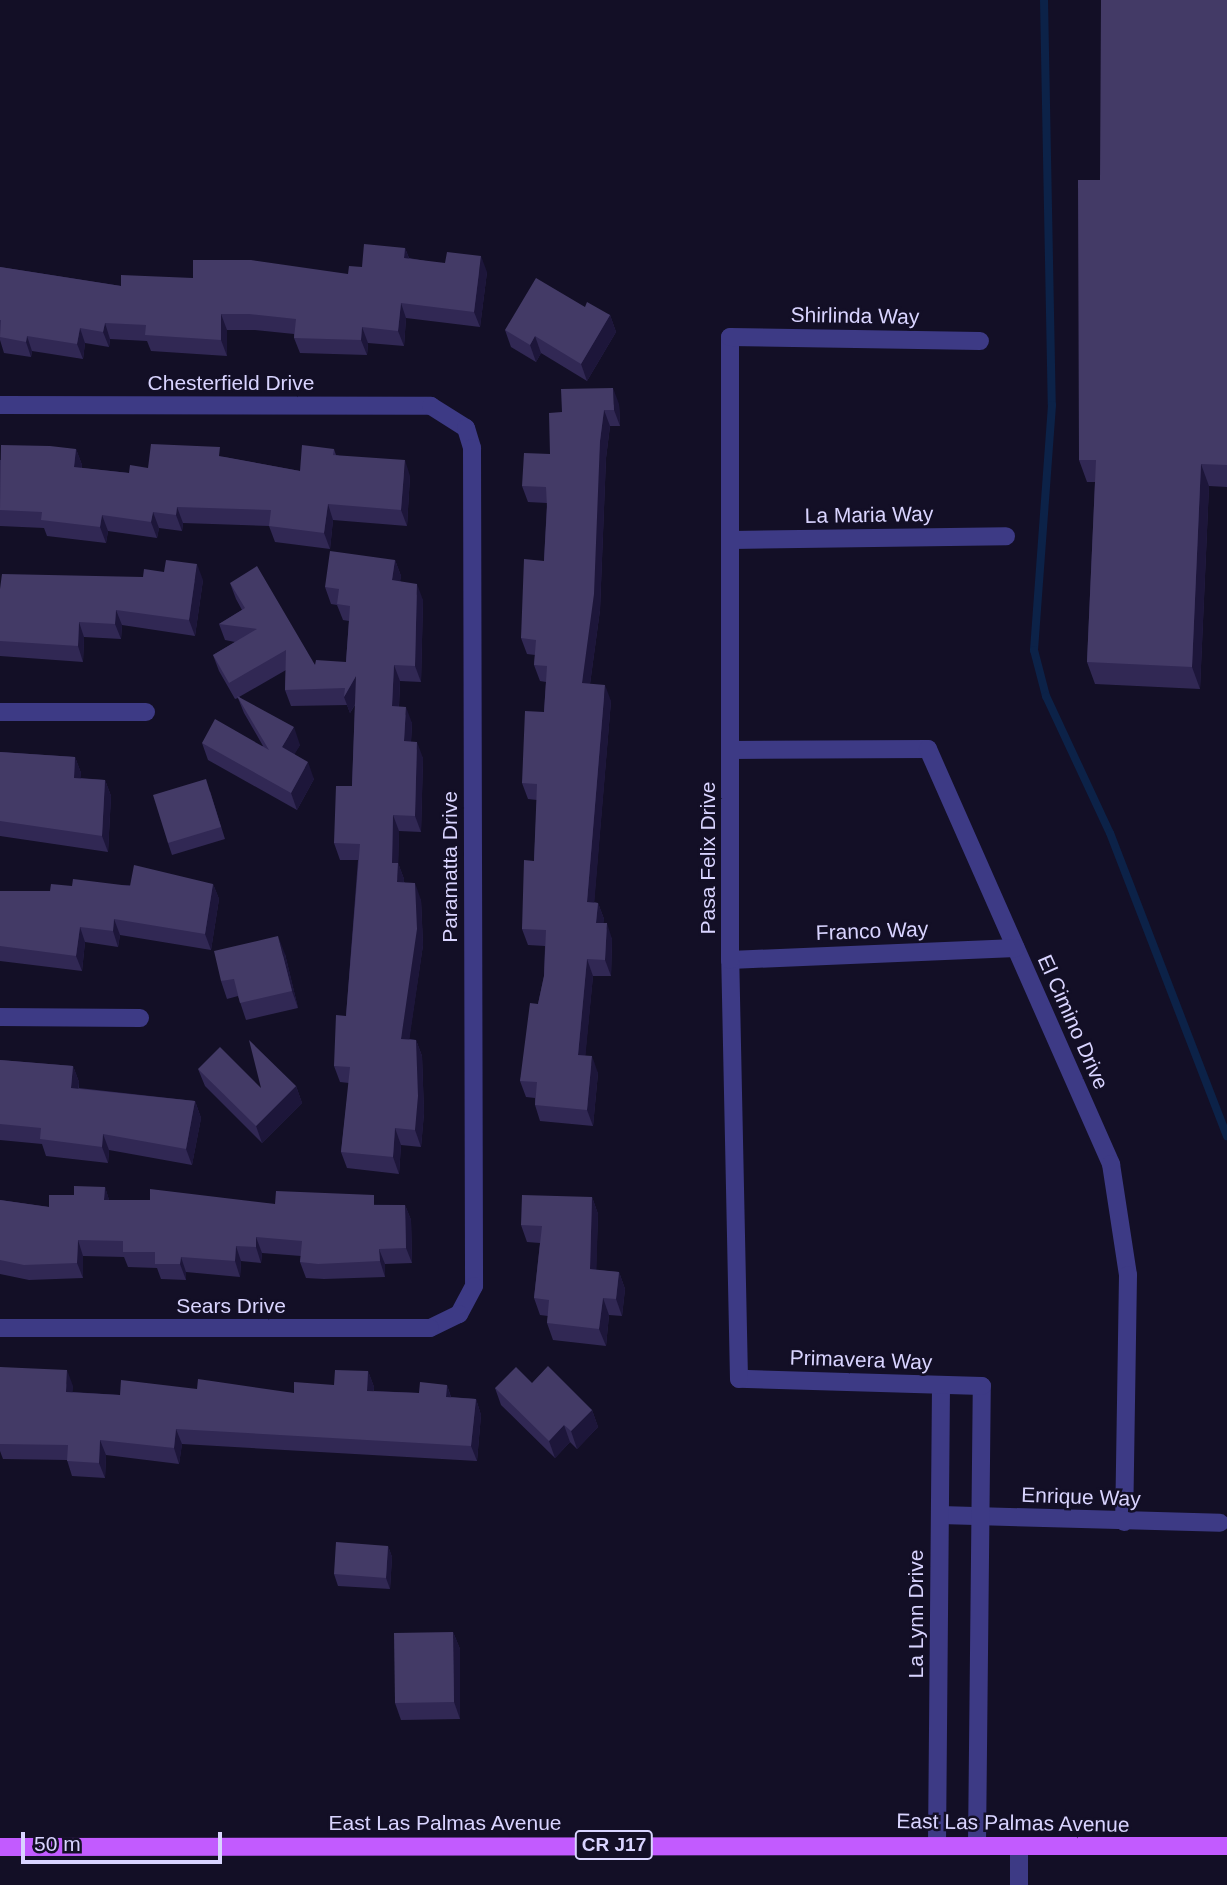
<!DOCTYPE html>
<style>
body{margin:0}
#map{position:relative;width:1227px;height:1885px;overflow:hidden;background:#130f26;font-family:Helvetica,sans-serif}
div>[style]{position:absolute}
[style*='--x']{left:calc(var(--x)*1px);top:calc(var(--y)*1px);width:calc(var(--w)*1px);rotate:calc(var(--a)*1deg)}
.stream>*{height:8px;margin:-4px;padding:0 4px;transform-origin:4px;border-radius:4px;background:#0c2248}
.street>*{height:18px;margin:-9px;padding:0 9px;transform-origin:9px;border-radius:9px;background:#3d3a85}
.primary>*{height:18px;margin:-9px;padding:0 9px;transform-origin:9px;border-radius:9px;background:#c25bff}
.wall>*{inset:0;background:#312854}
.shaded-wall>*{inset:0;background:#1d163a}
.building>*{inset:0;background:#433a66}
span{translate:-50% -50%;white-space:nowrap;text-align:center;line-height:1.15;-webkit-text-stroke:5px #130f26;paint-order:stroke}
.shield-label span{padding:2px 5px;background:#130f26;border:2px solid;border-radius:5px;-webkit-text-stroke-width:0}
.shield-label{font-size:19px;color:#d9d4ff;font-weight:700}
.street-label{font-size:21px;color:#d9d4ff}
.scale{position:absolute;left:21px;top:1832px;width:201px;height:32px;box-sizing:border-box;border:4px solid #d9d4ff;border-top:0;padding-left:9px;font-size:21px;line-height:24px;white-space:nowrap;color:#d9d4ff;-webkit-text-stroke:5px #130f26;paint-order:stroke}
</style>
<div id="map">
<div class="stream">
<div style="--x:1044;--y:0;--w:405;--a:88.9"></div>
<div style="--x:1052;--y:405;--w:246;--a:94.2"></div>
<div style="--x:1034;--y:650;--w:48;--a:75.4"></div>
<div style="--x:1046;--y:696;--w:151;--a:65"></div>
<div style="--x:1110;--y:833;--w:325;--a:68.9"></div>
</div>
<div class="street">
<div style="--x:0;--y:405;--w:431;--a:0.1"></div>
<div style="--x:431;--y:406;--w:41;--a:32.2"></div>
<div style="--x:466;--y:428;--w:21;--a:73"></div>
<div style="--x:472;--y:448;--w:838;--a:89.86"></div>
<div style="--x:474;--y:1286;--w:32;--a:118"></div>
<div style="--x:459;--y:1314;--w:32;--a:154"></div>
<div style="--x:430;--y:1328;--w:430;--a:180"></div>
<div style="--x:732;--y:540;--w:274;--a:-0.8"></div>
<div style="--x:0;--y:712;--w:146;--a:0"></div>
<div style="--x:731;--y:750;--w:197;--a:-0.3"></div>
<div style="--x:928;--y:749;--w:454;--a:66.2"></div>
<div style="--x:1111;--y:1164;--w:112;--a:81.3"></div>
<div style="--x:1128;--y:1275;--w:247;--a:90.9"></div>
<div style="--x:730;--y:960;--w:286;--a:-2.4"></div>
<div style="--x:0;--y:1017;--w:140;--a:0.4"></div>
<div style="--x:940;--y:1515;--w:280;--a:1.6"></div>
<div style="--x:937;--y:1844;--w:459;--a:-89.5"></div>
<div style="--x:977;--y:1844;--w:458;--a:-89.4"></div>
<div style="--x:982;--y:1386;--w:243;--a:-178.3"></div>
<div style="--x:739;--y:1379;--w:419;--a:-91.2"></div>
<div style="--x:730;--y:960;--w:623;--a:-90"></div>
<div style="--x:730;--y:337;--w:250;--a:0.9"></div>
<div style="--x:1019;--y:1847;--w:38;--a:90"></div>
</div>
<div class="primary">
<div style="--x:0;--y:1847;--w:1227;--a:-0.05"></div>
</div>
<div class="wall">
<div style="clip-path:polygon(1227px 0,1227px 487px,1209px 486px,1200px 689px,1095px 684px,1087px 662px,1095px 482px,1087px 482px,1079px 460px,1100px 180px)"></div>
<div style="clip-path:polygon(405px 248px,409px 258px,487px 272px,480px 327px,406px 318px,404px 346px,368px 343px,367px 355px,300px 353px,294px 338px,294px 334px,255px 330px,227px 330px,227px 356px,151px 351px,147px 341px,110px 339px,109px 347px,85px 343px,83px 359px,32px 351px,31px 357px,4px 353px,0 340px,0 267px,121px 286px,193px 278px,348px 274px)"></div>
<div style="clip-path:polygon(585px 307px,610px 315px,616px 332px,587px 381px,541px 353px,536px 362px,511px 347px,505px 330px)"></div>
<div style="clip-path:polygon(619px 404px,620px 426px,610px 426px,606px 458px,600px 610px,590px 684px,611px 701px,594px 902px,598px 903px,604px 919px,603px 923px,612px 939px,611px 976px,593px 976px,585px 1056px,598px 1073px,593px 1126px,540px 1121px,535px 1105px,535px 1098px,526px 1097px,520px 1081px,538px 1004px,544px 976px,545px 946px,528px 945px,522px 929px,534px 861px,537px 800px,528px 799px,522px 783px,544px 712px,546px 682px,540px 681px,534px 665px,535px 655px,527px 654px,521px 638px,544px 561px,547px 503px,528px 502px,522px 486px,550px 454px,562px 412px)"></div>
<div style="clip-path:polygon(76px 449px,82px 465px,82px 468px,129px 473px,148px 468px,224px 457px,300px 471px,334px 449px,336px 455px,410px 476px,407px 526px,333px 520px,330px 549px,275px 542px,269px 526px,183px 523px,182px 531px,159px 528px,157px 538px,108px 531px,106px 543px,47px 536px,44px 528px,0 526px,0 460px)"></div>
<div style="clip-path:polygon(395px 560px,401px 576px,400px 581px,423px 600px,421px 682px,400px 681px,399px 707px,412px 723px,411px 742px,423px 758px,421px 832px,399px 831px,398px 863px,404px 879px,404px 882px,421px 900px,423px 945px,409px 1039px,416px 1040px,422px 1056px,424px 1113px,421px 1147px,401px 1145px,399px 1174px,347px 1168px,341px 1152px,349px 1083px,340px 1082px,334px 1066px,346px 1016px,358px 860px,340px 860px,334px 843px,352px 786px,355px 705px,350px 713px,347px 705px,291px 706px,285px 690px,286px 670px,239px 697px,300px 745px,294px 754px,314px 779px,297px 810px,208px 760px,202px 743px,263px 746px,244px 713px,238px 698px,235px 699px,219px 671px,213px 655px,235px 642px,225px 640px,219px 624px,242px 610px,236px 599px,230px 583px,315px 665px,346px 662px,349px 621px,343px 620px,337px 605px,331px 604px,325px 587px)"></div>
<div style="clip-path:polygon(203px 580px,195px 636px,122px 625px,121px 639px,84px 637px,83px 662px,0 656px,0 589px)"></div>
<div style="clip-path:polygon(0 752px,75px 757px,81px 773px,80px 778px,105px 780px,111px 796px,108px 852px,0 836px)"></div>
<div style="clip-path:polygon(210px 791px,225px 839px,172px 855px,168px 843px)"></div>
<div style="clip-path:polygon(213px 884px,219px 899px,211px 950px,120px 935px,118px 947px,85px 942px,82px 971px,0 961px,0 891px,50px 891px,72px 886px)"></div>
<div style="clip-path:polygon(285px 954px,298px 1008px,246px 1020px,238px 996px,227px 999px,221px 981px)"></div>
<div style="clip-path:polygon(0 1060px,73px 1066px,79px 1082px,79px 1088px,195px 1101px,201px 1118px,192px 1165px,109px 1150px,108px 1163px,46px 1156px,42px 1144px,0 1140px)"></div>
<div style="clip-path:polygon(198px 1069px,261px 1088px,296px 1086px,302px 1103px,262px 1143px,205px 1086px)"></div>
<div style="clip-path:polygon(105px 1187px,109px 1200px,275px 1204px,405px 1205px,411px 1220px,412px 1263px,385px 1264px,385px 1277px,324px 1279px,306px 1278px,300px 1262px,301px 1256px,262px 1253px,261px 1263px,241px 1261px,240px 1277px,186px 1272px,186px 1280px,161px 1279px,157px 1268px,128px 1267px,124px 1257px,83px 1256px,83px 1278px,29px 1280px,0 1274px,0 1200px,49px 1207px,74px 1195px)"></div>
<div style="clip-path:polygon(592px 1197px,598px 1214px,596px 1270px,619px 1272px,625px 1289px,622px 1316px,609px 1315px,606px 1346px,553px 1340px,547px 1323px,548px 1316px,540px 1315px,534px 1298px,540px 1243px,527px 1242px,521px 1225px)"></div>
<div style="clip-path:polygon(0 1367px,73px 1386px,72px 1392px,120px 1395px,197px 1389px,294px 1393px,334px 1385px,368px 1371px,374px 1387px,374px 1391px,419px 1393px,447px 1385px,451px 1397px,476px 1399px,481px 1415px,477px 1461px,182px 1444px,179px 1464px,106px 1455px,105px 1478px,72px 1476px,67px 1460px,3px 1459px,0 1451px)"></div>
<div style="clip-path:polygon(532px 1383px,592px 1410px,598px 1427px,577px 1449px,570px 1442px,555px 1458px,501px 1405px,495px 1388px)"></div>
<div style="clip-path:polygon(388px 1546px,392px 1557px,390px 1589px,338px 1586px,334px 1574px)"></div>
<div style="clip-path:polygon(453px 1632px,460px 1649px,460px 1719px,401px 1720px,395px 1703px)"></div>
</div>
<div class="shaded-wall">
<div style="clip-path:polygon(405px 248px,411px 264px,404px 258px)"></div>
<div style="clip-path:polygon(481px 256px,487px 272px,480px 327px,474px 312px)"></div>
<div style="clip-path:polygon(401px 303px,406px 318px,404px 346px,398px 331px)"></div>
<div style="clip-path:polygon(221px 314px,227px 330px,227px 356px,221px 340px)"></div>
<div style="clip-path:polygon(610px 315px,616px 332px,587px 381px,581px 364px)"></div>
<div style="clip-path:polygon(105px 323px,110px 339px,109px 347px,103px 332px)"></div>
<div style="clip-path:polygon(362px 327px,368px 343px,367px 355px,361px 340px)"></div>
<div style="clip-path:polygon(80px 328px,85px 343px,83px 359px,77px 344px)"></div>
<div style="clip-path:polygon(27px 336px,32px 351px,31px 357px,26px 342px)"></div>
<div style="clip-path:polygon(535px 336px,541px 353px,536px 362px,530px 345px)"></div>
<div style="clip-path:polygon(613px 388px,619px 404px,620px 426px,614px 410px)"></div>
<div style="clip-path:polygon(604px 410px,610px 426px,606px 458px,600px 610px,588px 699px,582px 683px,600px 441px)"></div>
<div style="clip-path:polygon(76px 449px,82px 465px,80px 483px,74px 467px)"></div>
<div style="clip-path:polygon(405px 460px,410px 476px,407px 526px,401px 510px)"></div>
<div style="clip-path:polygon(1201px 464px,1209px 486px,1200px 689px,1192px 667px)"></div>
<div style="clip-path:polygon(328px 504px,333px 520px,330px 549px,324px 533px)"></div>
<div style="clip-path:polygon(177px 507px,183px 523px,182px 531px,176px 515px)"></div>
<div style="clip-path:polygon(153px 512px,159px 528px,157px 538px,151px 522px)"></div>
<div style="clip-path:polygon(102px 515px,108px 531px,106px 543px,100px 527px)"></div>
<div style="clip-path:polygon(395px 560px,401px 576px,398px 596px,392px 580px)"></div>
<div style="clip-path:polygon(197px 564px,203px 580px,195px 636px,189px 620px)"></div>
<div style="clip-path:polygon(417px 584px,423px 600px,421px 682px,415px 666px)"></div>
<div style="clip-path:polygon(116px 610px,122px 625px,121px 639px,115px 624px)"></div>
<div style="clip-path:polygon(79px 622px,84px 637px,83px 662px,78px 646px)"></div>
<div style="clip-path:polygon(394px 665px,400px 681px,398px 723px,392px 706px)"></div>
<div style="clip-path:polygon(356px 676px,362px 692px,350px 713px,344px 697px)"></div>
<div style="clip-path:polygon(605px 685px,611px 701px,593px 918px,587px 902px)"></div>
<div style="clip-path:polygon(406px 707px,412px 723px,410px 758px,404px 741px)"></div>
<div style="clip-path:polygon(294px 727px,300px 745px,289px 764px,282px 747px)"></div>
<div style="clip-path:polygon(417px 742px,423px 758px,421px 832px,415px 816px)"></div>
<div style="clip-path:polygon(75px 757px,81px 773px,80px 794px,74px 778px)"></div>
<div style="clip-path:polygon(308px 762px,314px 779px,297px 810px,291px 793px)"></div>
<div style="clip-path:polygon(105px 780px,111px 796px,108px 852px,102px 836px)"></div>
<div style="clip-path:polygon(393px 815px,399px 831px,398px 879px,392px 863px)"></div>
<div style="clip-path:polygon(398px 863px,404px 879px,403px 898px,397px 882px)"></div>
<div style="clip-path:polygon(415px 883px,421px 900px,423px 945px,407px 1056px,401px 1039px)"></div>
<div style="clip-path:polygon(213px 884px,219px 899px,211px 950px,205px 934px)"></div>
<div style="clip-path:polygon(598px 903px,604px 919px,602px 939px,596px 923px)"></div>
<div style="clip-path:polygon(114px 919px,120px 935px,118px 947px,113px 931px)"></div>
<div style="clip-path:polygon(607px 923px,612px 939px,611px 976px,605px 960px)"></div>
<div style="clip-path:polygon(80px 927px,85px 942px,82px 971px,76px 956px)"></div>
<div style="clip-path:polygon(278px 936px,285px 954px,298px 1008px,292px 991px)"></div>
<div style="clip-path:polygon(587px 959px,593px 976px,584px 1071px,578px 1055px)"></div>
<div style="clip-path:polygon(416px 1040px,422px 1056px,424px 1113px,421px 1147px,415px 1130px)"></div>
<div style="clip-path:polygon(592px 1056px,598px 1073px,593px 1126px,587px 1110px)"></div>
<div style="clip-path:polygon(73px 1066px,79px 1082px,77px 1104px,71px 1088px)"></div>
<div style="clip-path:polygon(296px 1086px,302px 1103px,262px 1143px,256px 1126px)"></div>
<div style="clip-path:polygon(195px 1101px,201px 1118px,192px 1165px,186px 1149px)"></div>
<div style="clip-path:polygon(395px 1128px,401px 1145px,399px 1174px,393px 1157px)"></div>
<div style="clip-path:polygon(103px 1134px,109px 1150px,108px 1163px,102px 1147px)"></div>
<div style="clip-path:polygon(105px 1187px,110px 1203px,104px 1200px)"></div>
<div style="clip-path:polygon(592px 1197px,598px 1214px,596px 1286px,590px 1269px)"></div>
<div style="clip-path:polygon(405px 1205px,411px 1220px,412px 1263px,406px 1248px)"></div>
<div style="clip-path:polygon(256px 1237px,262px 1253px,261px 1263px,256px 1247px)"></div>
<div style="clip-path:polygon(78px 1240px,83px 1256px,83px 1278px,77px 1263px)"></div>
<div style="clip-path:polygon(236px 1246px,241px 1261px,240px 1277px,235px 1261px)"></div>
<div style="clip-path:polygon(379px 1249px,385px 1264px,385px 1277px,380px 1261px)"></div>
<div style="clip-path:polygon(181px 1257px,186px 1272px,186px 1280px,180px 1264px)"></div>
<div style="clip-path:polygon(619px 1272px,625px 1289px,622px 1316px,616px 1299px)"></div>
<div style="clip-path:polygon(603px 1298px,609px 1315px,606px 1346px,599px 1329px)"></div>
<div style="clip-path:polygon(67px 1370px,73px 1386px,72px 1407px,66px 1392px)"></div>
<div style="clip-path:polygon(368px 1371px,374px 1387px,373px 1406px,367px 1391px)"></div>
<div style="clip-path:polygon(447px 1385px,452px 1401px,446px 1397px)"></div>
<div style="clip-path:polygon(476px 1399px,481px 1415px,477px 1461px,471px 1446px)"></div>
<div style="clip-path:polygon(592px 1410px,598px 1427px,577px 1449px,571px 1431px)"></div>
<div style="clip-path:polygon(564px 1425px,570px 1442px,555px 1458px,549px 1441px)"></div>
<div style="clip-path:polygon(176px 1429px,182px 1444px,179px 1464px,174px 1448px)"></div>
<div style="clip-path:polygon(100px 1440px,106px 1455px,105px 1478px,99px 1463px)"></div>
<div style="clip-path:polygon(388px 1546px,392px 1557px,390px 1589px,386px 1578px)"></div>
<div style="clip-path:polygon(453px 1632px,460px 1649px,460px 1719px,454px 1702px)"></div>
</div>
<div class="building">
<div style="clip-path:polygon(1101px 0,1227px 0,1227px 465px,1201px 464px,1192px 667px,1087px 662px,1096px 460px,1079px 460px,1078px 180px,1100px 180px)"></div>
<div style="clip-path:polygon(364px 244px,405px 248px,404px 258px,445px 263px,447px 252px,481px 256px,474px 312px,401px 303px,398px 331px,362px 327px,361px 340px,294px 338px,296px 319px,249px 314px,221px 314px,221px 340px,145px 335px,146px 325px,105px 323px,103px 332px,80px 328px,77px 344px,27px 336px,26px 342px,0 337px,1px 320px,0 320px,0 267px,121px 286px,121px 275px,193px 278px,193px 260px,251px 260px,348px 274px,349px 266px,362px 267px)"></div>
<div style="clip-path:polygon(536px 278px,585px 307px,587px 302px,610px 315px,581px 364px,535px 336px,530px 345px,505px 330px)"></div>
<div style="clip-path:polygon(613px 388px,614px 410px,604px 410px,600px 441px,594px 594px,582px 683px,605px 685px,587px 902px,598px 903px,596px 923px,607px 923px,605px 960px,587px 959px,578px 1055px,592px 1056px,587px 1110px,535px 1105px,537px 1082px,520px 1081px,530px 1003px,538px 1004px,544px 976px,546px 930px,522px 929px,524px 860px,534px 861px,537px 784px,522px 783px,525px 711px,544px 712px,547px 666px,534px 665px,536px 640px,521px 638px,524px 559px,544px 561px,547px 507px,546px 487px,522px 486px,524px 453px,550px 454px,549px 413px,562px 412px,561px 389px)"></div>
<div style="clip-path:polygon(151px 444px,220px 447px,219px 456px,300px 471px,302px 445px,334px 449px,333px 455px,405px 460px,401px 510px,328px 504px,324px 533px,269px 526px,271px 510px,177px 507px,176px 515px,153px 512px,151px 522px,102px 515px,100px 527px,41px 520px,42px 512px,0 510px,1px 445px,50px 446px,76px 449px,74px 467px,129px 473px,130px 465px,148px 468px)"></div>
<div style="clip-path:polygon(330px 551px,395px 560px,392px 580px,417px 584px,415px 666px,394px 665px,392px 706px,406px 707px,404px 741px,417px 742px,415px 816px,393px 815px,392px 863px,398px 863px,397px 882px,415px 883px,417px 929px,401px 1039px,416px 1040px,418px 1096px,415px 1130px,395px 1128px,393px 1157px,341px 1152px,350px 1067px,334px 1066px,336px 1015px,346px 1016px,360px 844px,334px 843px,336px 786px,352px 786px,356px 676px,344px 697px,345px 688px,285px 690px,286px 650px,229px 683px,213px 655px,257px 629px,219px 624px,245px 608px,230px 583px,257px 566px,315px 665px,316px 660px,346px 662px,350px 606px,337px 604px,339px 589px,325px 587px)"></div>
<div style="clip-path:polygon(166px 560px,197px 564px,189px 620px,116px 610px,115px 624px,79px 622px,78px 646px,0 641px,0 589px,2px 574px,143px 577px,144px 569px,164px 572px)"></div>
<div style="clip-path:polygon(237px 696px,294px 727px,282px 747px,308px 762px,291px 793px,202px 743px,215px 719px,269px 750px)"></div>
<div style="clip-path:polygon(0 752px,75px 757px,74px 778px,105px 780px,102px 836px,0 821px)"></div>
<div style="clip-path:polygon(206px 779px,221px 827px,168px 843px,153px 795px)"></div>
<div style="clip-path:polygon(134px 865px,213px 884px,205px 934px,114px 919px,113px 931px,80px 927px,76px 956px,0 946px,0 891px,50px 891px,51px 884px,72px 886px,73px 879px,130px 886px)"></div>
<div style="clip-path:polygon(278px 936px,292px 991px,240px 1003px,234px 979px,221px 981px,214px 951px)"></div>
<div style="clip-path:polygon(249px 1040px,296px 1086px,256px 1126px,198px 1069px,220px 1047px,261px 1088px)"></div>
<div style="clip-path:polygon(0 1060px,73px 1066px,71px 1088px,195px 1101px,186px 1149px,103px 1134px,102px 1147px,40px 1139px,41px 1128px,0 1124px)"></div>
<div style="clip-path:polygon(74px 1186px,105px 1187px,104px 1200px,150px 1200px,150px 1189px,275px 1204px,276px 1191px,374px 1195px,374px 1205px,405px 1205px,406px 1248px,379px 1249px,380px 1261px,318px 1264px,300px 1262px,302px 1241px,256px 1237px,256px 1247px,236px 1246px,235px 1261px,181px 1257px,180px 1264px,155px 1264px,155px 1252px,123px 1252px,123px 1241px,78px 1240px,77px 1263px,24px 1265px,0 1260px,0 1200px,49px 1207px,49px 1195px,74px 1195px)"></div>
<div style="clip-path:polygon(522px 1195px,592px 1197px,590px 1269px,619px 1272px,616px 1299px,603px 1298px,599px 1329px,547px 1323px,549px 1300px,534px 1298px,542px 1226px,521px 1225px)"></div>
<div style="clip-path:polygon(548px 1366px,592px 1410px,571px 1431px,564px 1425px,549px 1441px,495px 1388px,516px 1367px,532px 1383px)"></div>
<div style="clip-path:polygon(0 1367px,67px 1370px,66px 1392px,120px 1395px,121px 1380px,197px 1389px,198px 1379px,294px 1393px,294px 1382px,334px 1385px,335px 1370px,368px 1371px,367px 1391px,419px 1393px,420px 1382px,447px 1385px,446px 1397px,476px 1399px,471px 1446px,176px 1429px,174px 1448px,100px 1440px,99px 1463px,67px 1461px,68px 1445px,0 1444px)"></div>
<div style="clip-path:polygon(336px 1542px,388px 1546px,386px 1578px,334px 1574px)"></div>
<div style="clip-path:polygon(453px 1632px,454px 1702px,395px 1703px,394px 1633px)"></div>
</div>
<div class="shield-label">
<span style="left:614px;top:1845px">CR J17</span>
</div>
<div class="street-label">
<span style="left:855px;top:316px;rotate:1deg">Shirlinda Way</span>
<span style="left:231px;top:383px">Chesterfield Drive</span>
<span style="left:869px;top:515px;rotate:-1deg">La Maria Way</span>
<span style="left:708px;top:858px;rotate:-90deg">Pasa Felix Drive</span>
<span style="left:450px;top:867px;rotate:-90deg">Paramatta Drive</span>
<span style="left:872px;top:931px;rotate:-2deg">Franco Way</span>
<span style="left:1073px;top:1022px;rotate:66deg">El Cimino Drive</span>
<span style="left:231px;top:1306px">Sears Drive</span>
<span style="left:861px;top:1360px;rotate:2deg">Primavera Way</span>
<span style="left:1081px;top:1497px;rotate:2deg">Enrique Way</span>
<span style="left:916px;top:1614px;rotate:-90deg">La Lynn Drive</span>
<span style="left:445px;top:1823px">East Las Palmas Avenue</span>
<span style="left:1013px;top:1823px;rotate:1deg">East Las Palmas Avenue</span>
</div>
<div class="scale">50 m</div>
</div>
